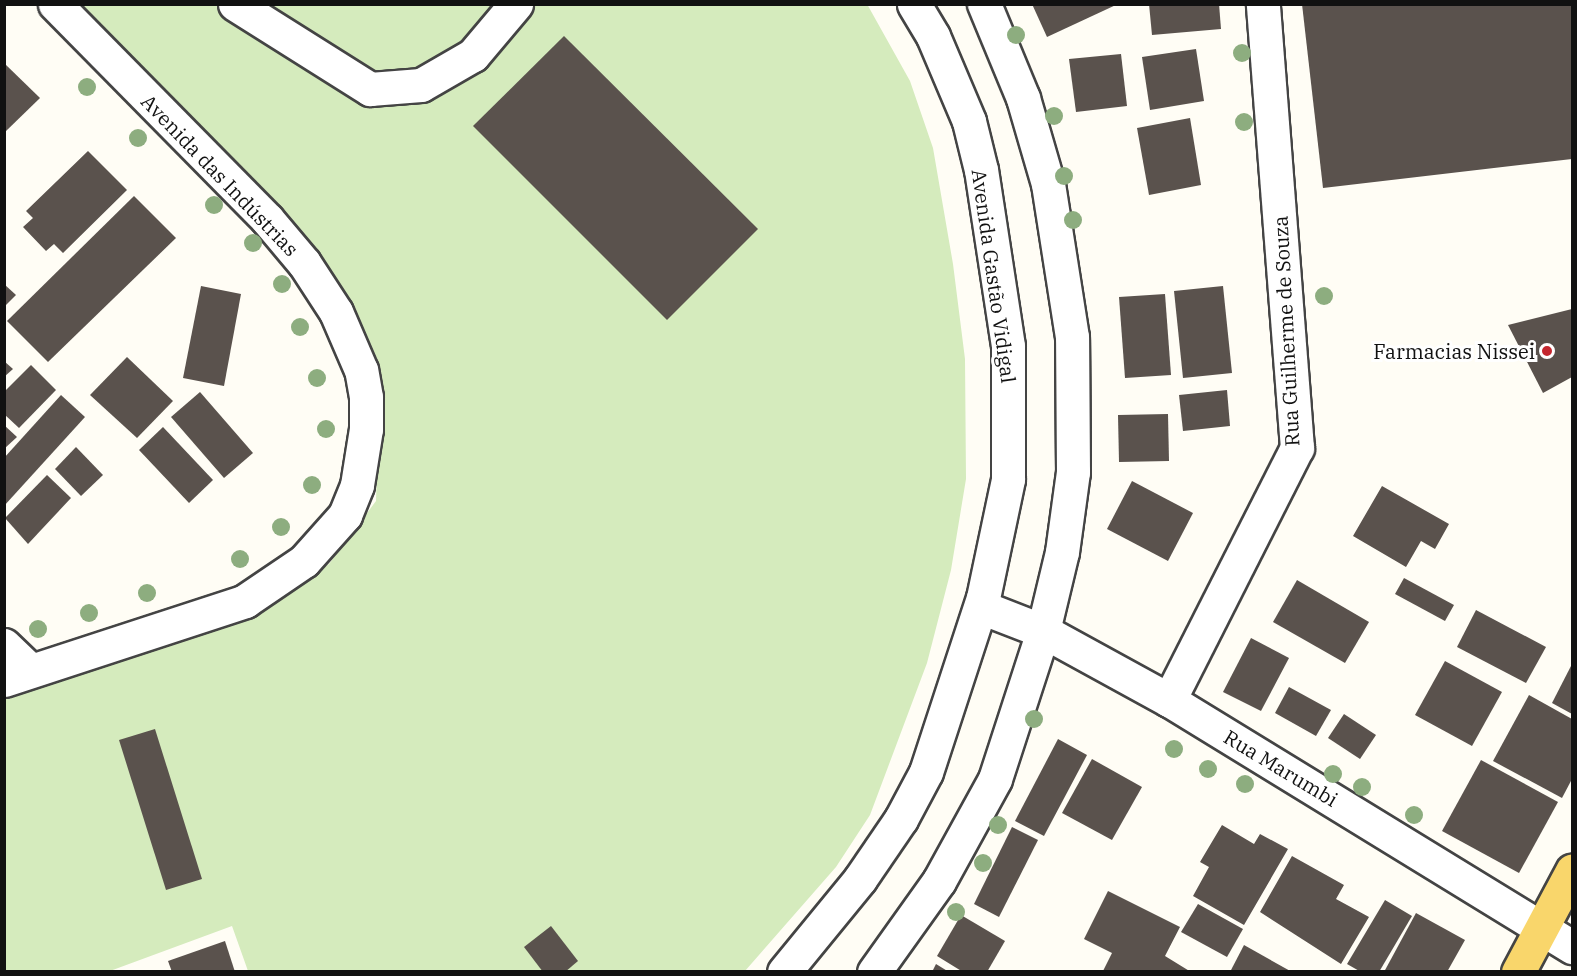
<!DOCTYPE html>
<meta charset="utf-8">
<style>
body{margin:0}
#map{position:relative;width:1577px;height:976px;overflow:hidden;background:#fffdf5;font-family:"IBM Plex Serif",serif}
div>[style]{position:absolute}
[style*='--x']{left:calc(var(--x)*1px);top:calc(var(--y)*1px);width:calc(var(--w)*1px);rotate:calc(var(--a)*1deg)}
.green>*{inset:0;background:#d5ebbd}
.building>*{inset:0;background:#5a524d}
.roads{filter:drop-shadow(2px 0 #444) drop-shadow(-2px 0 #444) drop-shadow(0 2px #444) drop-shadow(0 -2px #444)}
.minor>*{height:33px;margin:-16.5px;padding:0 16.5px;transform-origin:16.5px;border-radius:16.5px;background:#fff}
.major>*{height:33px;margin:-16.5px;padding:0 16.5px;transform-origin:16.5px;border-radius:16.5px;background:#f9d66b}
.trees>*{width:18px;height:18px;margin:-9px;border-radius:50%;background:#8dad7f}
.dots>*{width:16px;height:16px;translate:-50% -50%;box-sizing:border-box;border:3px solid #fff;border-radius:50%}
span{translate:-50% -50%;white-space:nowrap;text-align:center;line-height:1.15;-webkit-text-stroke:6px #fff;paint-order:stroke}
.street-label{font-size:20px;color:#111}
.poi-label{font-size:20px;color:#111}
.right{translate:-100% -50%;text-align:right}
.frame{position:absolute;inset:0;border:6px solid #111;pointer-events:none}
</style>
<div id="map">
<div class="green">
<div style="clip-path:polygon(867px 4px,910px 81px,933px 148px,953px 264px,965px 359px,966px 479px,951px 570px,927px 663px,870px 815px,836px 867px,745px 971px,248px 971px,232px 926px,110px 971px,5px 971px,4px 691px,249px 615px,329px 564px,376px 501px,380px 369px,305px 240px,72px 5px)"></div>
</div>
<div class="building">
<div style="clip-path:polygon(1032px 4px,1118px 4px,1047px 37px)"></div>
<div style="clip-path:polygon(1149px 4px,1219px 4px,1221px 29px,1152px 35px)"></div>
<div style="clip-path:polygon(1302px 4px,1572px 4px,1572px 159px,1323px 188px)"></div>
<div style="clip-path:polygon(564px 36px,758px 229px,667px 320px,473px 126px)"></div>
<div style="clip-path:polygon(1196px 49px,1204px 101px,1150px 110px,1142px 57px)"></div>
<div style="clip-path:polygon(1121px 54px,1127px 106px,1076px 112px,1069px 59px)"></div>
<div style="clip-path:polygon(4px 63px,40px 98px,4px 133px)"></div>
<div style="clip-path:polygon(1190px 118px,1201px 185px,1149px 195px,1137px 128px)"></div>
<div style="clip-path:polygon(88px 151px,127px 190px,63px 253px,54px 244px,46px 251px,23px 227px,33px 218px,26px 211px)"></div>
<div style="clip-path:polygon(134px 196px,176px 238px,48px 362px,7px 321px)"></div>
<div style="clip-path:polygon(4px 284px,16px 295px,4px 307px)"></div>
<div style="clip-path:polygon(201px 286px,241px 294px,224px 386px,183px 378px)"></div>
<div style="clip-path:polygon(1223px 286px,1232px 373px,1183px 378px,1174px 291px)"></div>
<div style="clip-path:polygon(1165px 294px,1171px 375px,1125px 378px,1119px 297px)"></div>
<div style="clip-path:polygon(1572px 309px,1572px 377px,1543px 393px,1508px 325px)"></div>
<div style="clip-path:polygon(127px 357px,173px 401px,137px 438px,90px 395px)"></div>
<div style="clip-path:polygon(4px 361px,13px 369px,4px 377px)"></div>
<div style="clip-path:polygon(31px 365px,56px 390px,19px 428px,4px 414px,4px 392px)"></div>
<div style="clip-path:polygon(1227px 390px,1230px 426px,1183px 431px,1179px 395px)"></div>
<div style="clip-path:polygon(200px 392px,253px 453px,224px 478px,171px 417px)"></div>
<div style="clip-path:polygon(61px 395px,85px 417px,4px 506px,4px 458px)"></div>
<div style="clip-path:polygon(1168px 414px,1169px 461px,1119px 462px,1118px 415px)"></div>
<div style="clip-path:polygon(4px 425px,17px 437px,4px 449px)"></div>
<div style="clip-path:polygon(163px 427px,213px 480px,189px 503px,139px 450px)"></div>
<div style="clip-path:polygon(76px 447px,103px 475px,81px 496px,55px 469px)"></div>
<div style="clip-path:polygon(47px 475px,71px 498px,28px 544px,5px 518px)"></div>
<div style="clip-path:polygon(1132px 481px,1193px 513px,1168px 561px,1107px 529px)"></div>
<div style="clip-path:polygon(1382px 486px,1449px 524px,1435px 549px,1421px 541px,1406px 567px,1353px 536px)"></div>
<div style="clip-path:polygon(1404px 578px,1454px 605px,1445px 621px,1395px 594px)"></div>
<div style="clip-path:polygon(1297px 580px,1369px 622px,1345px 663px,1273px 622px)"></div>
<div style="clip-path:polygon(1476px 610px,1546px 647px,1526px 683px,1457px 647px)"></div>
<div style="clip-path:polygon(1251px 638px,1289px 658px,1261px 711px,1223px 692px)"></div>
<div style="clip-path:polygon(1445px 661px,1502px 692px,1472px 746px,1415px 715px)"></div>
<div style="clip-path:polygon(1572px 664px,1572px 714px,1552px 703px)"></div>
<div style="clip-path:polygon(1289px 687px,1331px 710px,1316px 736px,1275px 713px)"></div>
<div style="clip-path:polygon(1529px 695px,1572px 719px,1572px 779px,1562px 798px,1493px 761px)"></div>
<div style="clip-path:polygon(1344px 714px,1376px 735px,1360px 759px,1328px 738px)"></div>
<div style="clip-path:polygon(155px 729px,202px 879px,166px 890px,119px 740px)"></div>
<div style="clip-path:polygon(1058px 739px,1087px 755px,1044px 836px,1015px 821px)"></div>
<div style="clip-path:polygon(1092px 759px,1142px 787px,1112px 840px,1062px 813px)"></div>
<div style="clip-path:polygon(1481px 760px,1558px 802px,1519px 873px,1442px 831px)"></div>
<div style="clip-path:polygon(1222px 825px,1254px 844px,1260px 834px,1288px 849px,1244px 925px,1193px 896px,1209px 867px,1200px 862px)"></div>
<div style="clip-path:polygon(1012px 827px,1038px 840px,999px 917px,974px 904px)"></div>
<div style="clip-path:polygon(1292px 856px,1344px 885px,1336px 899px,1369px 917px,1341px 964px,1260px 912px)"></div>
<div style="clip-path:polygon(1108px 891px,1180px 927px,1165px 956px,1191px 972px,1103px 971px,1112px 953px,1084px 939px)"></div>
<div style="clip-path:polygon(1385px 900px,1412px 916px,1379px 972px,1361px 972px,1347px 964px)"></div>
<div style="clip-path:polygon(1198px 904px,1243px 929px,1227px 957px,1181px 932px)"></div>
<div style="clip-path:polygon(1416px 913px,1465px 940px,1447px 972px,1384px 972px)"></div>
<div style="clip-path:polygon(961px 915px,1005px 941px,987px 972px,963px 972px,937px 956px)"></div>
<div style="clip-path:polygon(551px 926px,578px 961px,565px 972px,543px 972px,524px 947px)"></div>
<div style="clip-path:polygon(225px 941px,235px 972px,172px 972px,168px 961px)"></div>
<div style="clip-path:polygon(1244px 945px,1292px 972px,1230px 972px)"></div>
<div style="clip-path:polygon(936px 964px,949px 972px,932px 972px)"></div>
</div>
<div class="roads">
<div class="minor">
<div style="--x:235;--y:4;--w:160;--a:32.2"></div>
<div style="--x:370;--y:89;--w:51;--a:-4.5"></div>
<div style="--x:421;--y:85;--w:60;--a:-30"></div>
<div style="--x:473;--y:55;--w:67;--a:-49.9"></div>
<div style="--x:981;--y:607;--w:66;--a:21.2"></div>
<div style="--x:1043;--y:631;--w:144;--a:28.7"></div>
<div style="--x:1169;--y:700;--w:473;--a:31.5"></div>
<div style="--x:4;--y:645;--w:37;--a:44"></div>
<div style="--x:4;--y:680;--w:254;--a:-18.1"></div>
<div style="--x:245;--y:601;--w:71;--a:-34.1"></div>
<div style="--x:304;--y:561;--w:62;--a:-48.3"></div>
<div style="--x:345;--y:515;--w:32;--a:-68"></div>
<div style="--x:357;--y:485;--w:57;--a:-80.9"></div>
<div style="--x:366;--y:429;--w:32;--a:-90"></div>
<div style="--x:366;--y:397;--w:27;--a:-100"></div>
<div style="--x:361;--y:370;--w:63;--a:-113.3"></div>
<div style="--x:336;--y:312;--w:59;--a:-123.1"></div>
<div style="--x:304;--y:263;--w:57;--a:-130.1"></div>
<div style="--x:267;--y:219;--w:302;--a:-134.6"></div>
<div style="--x:1169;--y:700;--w:283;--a:-63.1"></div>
<div style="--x:1297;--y:448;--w:445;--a:-94.4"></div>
<div style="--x:784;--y:972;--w:120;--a:-50.7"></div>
<div style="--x:860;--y:879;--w:73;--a:-55.7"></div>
<div style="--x:901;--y:819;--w:53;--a:-62"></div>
<div style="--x:926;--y:772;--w:183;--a:-71.9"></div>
<div style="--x:983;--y:598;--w:122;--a:-78.1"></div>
<div style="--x:1008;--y:479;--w:133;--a:-90"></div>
<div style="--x:1008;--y:346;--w:178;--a:-98.7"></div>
<div style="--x:981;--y:170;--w:50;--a:-103.8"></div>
<div style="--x:969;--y:121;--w:92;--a:-113"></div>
<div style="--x:933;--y:36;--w:37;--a:-121"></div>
<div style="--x:874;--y:972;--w:112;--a:-54.5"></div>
<div style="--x:939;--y:881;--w:116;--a:-61.2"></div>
<div style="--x:995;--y:779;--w:156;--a:-72"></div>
<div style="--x:1043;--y:631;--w:81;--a:-76.5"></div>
<div style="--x:1062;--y:552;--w:81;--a:-82.2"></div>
<div style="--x:1073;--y:472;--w:135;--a:-90.4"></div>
<div style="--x:1072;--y:337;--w:155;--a:-98.9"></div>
<div style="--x:1048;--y:184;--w:90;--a:-106.2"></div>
<div style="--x:1023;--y:98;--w:102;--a:-112.5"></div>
</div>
<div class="major">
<div style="--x:1518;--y:972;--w:115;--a:-61.9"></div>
</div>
</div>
<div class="trees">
<div style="left:1016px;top:35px"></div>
<div style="left:1242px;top:53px"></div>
<div style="left:87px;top:87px"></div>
<div style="left:1054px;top:116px"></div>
<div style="left:1244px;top:122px"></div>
<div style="left:138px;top:138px"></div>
<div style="left:1064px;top:176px"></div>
<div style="left:214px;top:205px"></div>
<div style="left:1073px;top:220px"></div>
<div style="left:253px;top:243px"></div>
<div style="left:282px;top:284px"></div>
<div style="left:1324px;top:296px"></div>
<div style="left:300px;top:327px"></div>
<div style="left:317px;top:378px"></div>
<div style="left:326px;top:429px"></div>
<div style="left:312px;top:485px"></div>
<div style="left:281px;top:527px"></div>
<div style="left:240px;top:559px"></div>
<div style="left:147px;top:593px"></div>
<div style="left:89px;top:613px"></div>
<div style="left:38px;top:629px"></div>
<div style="left:1034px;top:719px"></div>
<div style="left:1174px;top:749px"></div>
<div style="left:1208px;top:769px"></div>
<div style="left:1333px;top:774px"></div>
<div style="left:1245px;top:784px"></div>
<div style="left:1362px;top:787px"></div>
<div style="left:1414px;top:815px"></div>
<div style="left:998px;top:825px"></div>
<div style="left:983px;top:863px"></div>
<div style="left:956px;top:912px"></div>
</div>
<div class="dots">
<div style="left:1547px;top:351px;background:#c4262e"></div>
</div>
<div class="street-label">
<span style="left:220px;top:175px;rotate:46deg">Avenida das Indústrias</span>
<span style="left:994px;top:276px;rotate:82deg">Avenida Gastão Vidigal</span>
<span style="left:1286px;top:331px;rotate:-93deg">Rua Guilherme de Souza</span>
<span style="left:1281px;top:768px;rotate:31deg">Rua Marumbi</span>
</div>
<div class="poi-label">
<span class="right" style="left:1535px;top:351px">Farmacias Nissei</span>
</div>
<div class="frame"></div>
</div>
